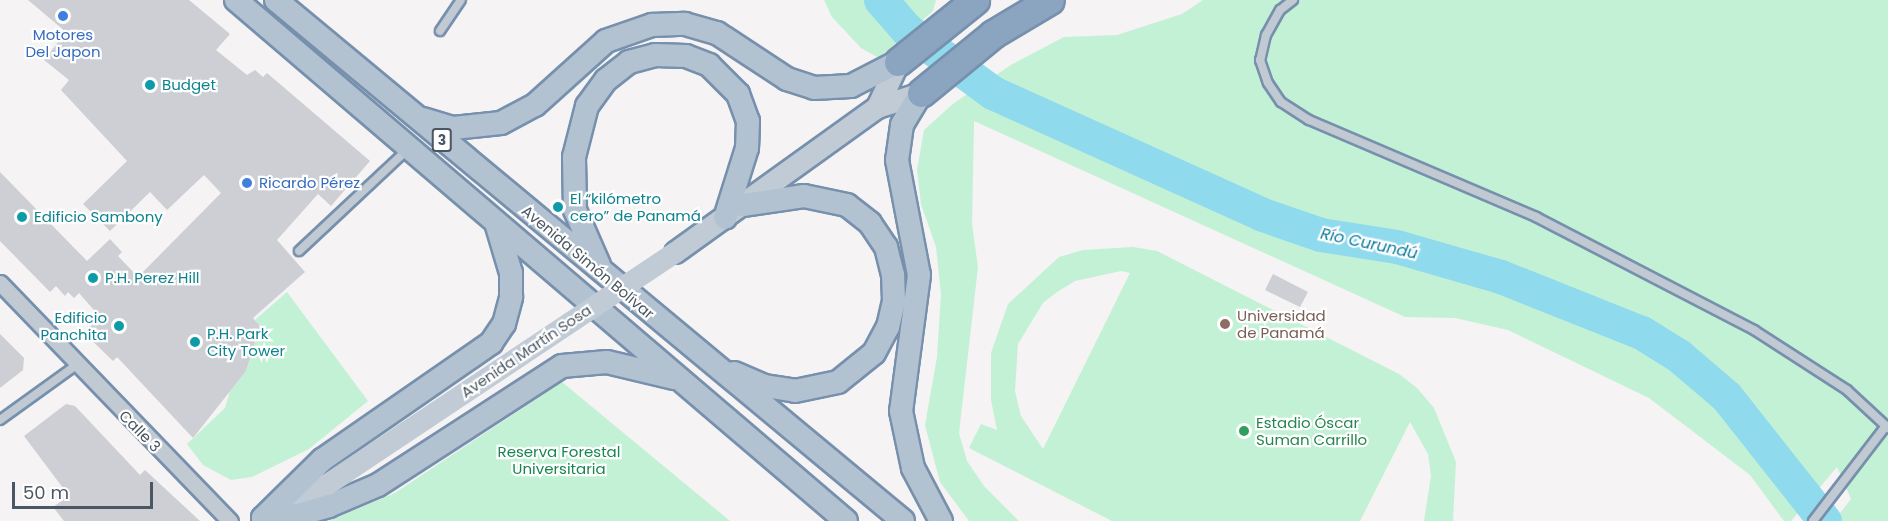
<!DOCTYPE html>
<meta charset="utf-8">
<style>
body{margin:0}
#map{position:relative;width:1888px;height:521px;overflow:hidden;background:#f5f3f3;font-family:Poppins,sans-serif}
div>[style]{position:absolute}
[style*='--x']{left:calc(var(--x)*1px);top:calc(var(--y)*1px);width:calc(var(--w)*1px);rotate:calc(var(--a)*1deg)}
.green>*{inset:0;background:#c3f1d5}
.river>*{height:34px;margin:-17px;padding:0 17px;transform-origin:17px;border-radius:17px;background:#90daee}
.building>*{inset:0;background:#cdcfd5}
.roads{filter:drop-shadow(2px 0 #7690ad) drop-shadow(-2px 0 #7690ad) drop-shadow(0 2px #7690ad) drop-shadow(0 -2px #7690ad)}
.lane>*{height:8px;margin:-4px;padding:0 4px;transform-origin:4px;border-radius:4px;background:#c1cad2}
.street>*{height:15px;margin:-7.5px;padding:0 7.5px;transform-origin:7.5px;border-radius:7.5px;background:#c1cad2}
.secondary>*{height:21px;margin:-10.5px;padding:0 10.5px;transform-origin:10.5px;border-radius:10.5px;background:#c1cbd6}
.primary>*{height:22px;margin:-11px;padding:0 11px;transform-origin:11px;border-radius:11px;background:#b3c2d1}
.highway>*{height:27px;margin:-13.5px;padding:0 13.5px;transform-origin:13.5px;border-radius:13.5px;background:#8ba5c1}
.secondary-bridge>*{height:21px;margin:-10.5px;padding:0 10.5px;transform-origin:10.5px;border-radius:10.5px;background:#c1cbd6}
.dots>*{width:16px;height:16px;translate:-50% -50%;box-sizing:border-box;border:3px solid #fff;border-radius:50%}
span{translate:-50% -50%;white-space:nowrap;text-align:center;line-height:1.15;-webkit-text-stroke:4.5px #fff;paint-order:stroke}
.shield-label span{padding:2px 4px;background:#fff;border:2px solid;border-radius:4px;-webkit-text-stroke-width:0}
.shield-label{font-size:14px;color:#4a5661;font-weight:700}
.shop-label{font-size:15px;color:#366cbe}
.left{translate:0 -50%;text-align:left}
.culture-label{font-size:15px;color:#0d838f}
.right{translate:-100% -50%;text-align:right}
.street-label{font-size:15px;color:#4a5661}
.education-label{font-size:15px;color:#785e54}
.leisure-label{font-size:15px;color:#27864d}
.park-label{font-size:15px;color:#17864f}
.water-label{font-size:16px;color:#0c7c9b;font-style:italic}
.scale{position:absolute;left:12px;top:482px;width:141px;height:27px;box-sizing:border-box;border:3px solid #4a5661;border-top:0;padding-left:8px;font-size:18px;line-height:21px;white-space:nowrap;color:#4a5661;-webkit-text-stroke:4px #fff;paint-order:stroke}
</style>
<div id="map">
<div class="green">
<div style="clip-path:polygon(824px 0,936px 0,933px 11px,879px 58px,861px 48px,832px 17px)"></div>
<div style="clip-path:polygon(1203px 0,1888px 0,1888px 521px,1834px 521px,1851px 499px,1837px 467px,1791px 521px,1784px 521px,1750px 475px,1649px 398px,1508px 330px,1455px 318px,1405px 317px,974px 121px,972px 224px,978px 267px,959px 433px,967px 461px,984px 486px,1019px 521px,969px 521px,940px 482px,925px 425px,937px 357px,941px 294px,936px 247px,921px 204px,917px 170px,924px 130px,954px 103px,1011px 65px,1064px 37px,1117px 35px,1182px 14px)"></div>
<div style="clip-path:polygon(evenodd,1133px 247px,1157px 251px,1399px 374px,1417px 388px,1434px 408px,1456px 462px,1453px 521px,1424px 521px,1431px 476px,1428px 454px,1410px 422px,1360px 521px,1112px 521px,969px 448px,981px 424px,997px 430px,991px 400px,991px 353px,1008px 304px,1059px 257px,1083px 250px,1133px 247px,1121px 271px,1130px 273px,1043px 449px,1021px 416px,1015px 391px,1018px 344px,1043px 303px,1057px 292px,1075px 281px,1121px 271px)"></div>
<div style="clip-path:polygon(287px 292px,368px 401px,309px 449px,252px 477px,231px 480px,203px 465px,187px 444px,225px 408px,230px 391px,246px 371px,260px 326px,255px 320px)"></div>
<div style="clip-path:polygon(562px 382px,730px 521px,329px 521px,395px 493px)"></div>
</div>
<div class="river">
<div style="--x:881;--y:0;--w:40;--a:49"></div>
<div style="--x:907;--y:30;--w:107;--a:36.2"></div>
<div style="--x:993;--y:93;--w:296;--a:24.3"></div>
<div style="--x:1263;--y:215;--w:61;--a:19"></div>
<div style="--x:1321;--y:235;--w:77;--a:9"></div>
<div style="--x:1397;--y:247;--w:108;--a:16.1"></div>
<div style="--x:1501;--y:277;--w:152;--a:21.7"></div>
<div style="--x:1642;--y:333;--w:44;--a:31.9"></div>
<div style="--x:1679;--y:356;--w:63;--a:40.5"></div>
<div style="--x:1727;--y:397;--w:158;--a:51.7"></div>
</div>
<div class="building">
<div style="clip-path:polygon(28px 0,189px 0,230px 34px,216px 50px,247px 75px,255px 70px,263px 77px,267px 73px,370px 161px,331px 206px,318px 194px,277px 240px,305px 272px,253px 318px,260px 326px,246px 371px,193px 438px,117px 357px,113px 361px,84px 333px,100px 317px,79px 293px,74px 298px,68px 292px,65px 296px,56px 286px,50px 292px,0 241px,0 172px,87px 261px,110px 239px,122px 252px,118px 256px,138px 277px,221px 193px,204px 175px,167px 210px,150px 192px,110px 231px,83px 204px,127px 161px,61px 90px,69px 80px,44px 60px,66px 32px)"></div>
<div style="clip-path:polygon(1273px 274px,1308px 292px,1300px 307px,1265px 290px)"></div>
<div style="clip-path:polygon(0 334px,24px 358px,23px 370px,0 388px)"></div>
<div style="clip-path:polygon(66px 404px,75px 406px,140px 475px,145px 470px,200px 521px,64px 521px,53px 507px,69px 496px,24px 436px)"></div>
</div>
<div class="roads">
<div class="lane">
<div style="--x:1293;--y:0;--w:16;--a:142"></div>
<div style="--x:1280;--y:10;--w:29;--a:119"></div>
<div style="--x:1266;--y:35;--w:26;--a:103"></div>
<div style="--x:1260;--y:60;--w:24;--a:71"></div>
<div style="--x:1268;--y:83;--w:23;--a:56"></div>
<div style="--x:1281;--y:102;--w:33;--a:33"></div>
<div style="--x:1309;--y:120;--w:247;--a:23.1"></div>
<div style="--x:1536;--y:217;--w:246;--a:27.4"></div>
<div style="--x:1754;--y:330;--w:111;--a:32.8"></div>
<div style="--x:1847;--y:390;--w:56;--a:42.8"></div>
<div style="--x:440;--y:31;--w:37;--a:-56"></div>
<div style="--x:299;--y:251;--w:148;--a:-43.1"></div>
<div style="--x:0;--y:420;--w:92;--a:-35.8"></div>
<div style="--x:1813;--y:521;--w:120;--a:-52.5"></div>
</div>
<div class="street">
<div style="--x:0;--y:283;--w:331;--a:46"></div>
</div>
<div class="secondary">
<div style="--x:877;--y:107;--w:50;--a:-65"></div>
<div style="--x:675;--y:252;--w:249;--a:-35.7"></div>
<div style="--x:877;--y:107;--w:46;--a:-17.7"></div>
<div style="--x:273;--y:512;--w:61;--a:-27.4"></div>
</div>
<div class="primary">
<div style="--x:236;--y:0;--w:802;--a:40.5"></div>
<div style="--x:276;--y:0;--w:815;--a:39.72"></div>
<div style="--x:921;--y:93;--w:37;--a:121"></div>
<div style="--x:902;--y:125;--w:35;--a:98"></div>
<div style="--x:897;--y:160;--w:117;--a:79.2"></div>
<div style="--x:919;--y:275;--w:137;--a:97.5"></div>
<div style="--x:901;--y:411;--w:58;--a:78.1"></div>
<div style="--x:913;--y:468;--w:60;--a:62.2"></div>
<div style="--x:423;--y:119;--w:31;--a:17"></div>
<div style="--x:453;--y:128;--w:48;--a:-5.9"></div>
<div style="--x:501;--y:123;--w:38;--a:-28"></div>
<div style="--x:535;--y:105;--w:96;--a:-42"></div>
<div style="--x:606;--y:41;--w:49;--a:-19.2"></div>
<div style="--x:652;--y:25;--w:33;--a:-2"></div>
<div style="--x:685;--y:24;--w:33;--a:16"></div>
<div style="--x:717;--y:33;--w:84;--a:33.3"></div>
<div style="--x:787;--y:79;--w:28;--a:18"></div>
<div style="--x:814;--y:88;--w:37;--a:-3"></div>
<div style="--x:851;--y:86;--w:53;--a:-27.1"></div>
<div style="--x:599;--y:265;--w:60;--a:-113.6"></div>
<div style="--x:575;--y:210;--w:53;--a:-91.1"></div>
<div style="--x:574;--y:157;--w:53;--a:-75.7"></div>
<div style="--x:587;--y:106;--w:32;--a:-54"></div>
<div style="--x:606;--y:80;--w:29;--a:-38"></div>
<div style="--x:629;--y:62;--w:27;--a:-15"></div>
<div style="--x:655;--y:55;--w:31;--a:2"></div>
<div style="--x:686;--y:56;--w:25;--a:21"></div>
<div style="--x:709;--y:65;--w:41;--a:45"></div>
<div style="--x:738;--y:94;--w:29;--a:70"></div>
<div style="--x:748;--y:121;--w:27;--a:92"></div>
<div style="--x:747;--y:148;--w:73;--a:107.4"></div>
<div style="--x:734;--y:373;--w:34;--a:23"></div>
<div style="--x:765;--y:386;--w:30;--a:9"></div>
<div style="--x:795;--y:391;--w:44;--a:-11.8"></div>
<div style="--x:838;--y:382;--w:46;--a:-38.9"></div>
<div style="--x:874;--y:353;--w:30;--a:-62"></div>
<div style="--x:888;--y:327;--w:27;--a:-77"></div>
<div style="--x:894;--y:301;--w:26;--a:-92"></div>
<div style="--x:893;--y:275;--w:29;--a:-104"></div>
<div style="--x:886;--y:247;--w:29;--a:-124"></div>
<div style="--x:870;--y:223;--w:29;--a:-142"></div>
<div style="--x:847;--y:205;--w:44;--a:-168.2"></div>
<div style="--x:804;--y:196;--w:62;--a:171.6"></div>
<div style="--x:263;--y:518;--w:35;--a:-5"></div>
<div style="--x:298;--y:515;--w:32;--a:-16"></div>
<div style="--x:329;--y:506;--w:53;--a:-23.2"></div>
<div style="--x:378;--y:485;--w:219;--a:-32.9"></div>
<div style="--x:562;--y:366;--w:45;--a:-5.1"></div>
<div style="--x:607;--y:362;--w:69;--a:13.4"></div>
<div style="--x:263;--y:518;--w:83;--a:-44.5"></div>
<div style="--x:322;--y:460;--w:206;--a:-34.7"></div>
<div style="--x:491;--y:343;--w:23;--a:-56"></div>
<div style="--x:504;--y:324;--w:28;--a:-75"></div>
<div style="--x:511;--y:297;--w:24;--a:-90"></div>
<div style="--x:511;--y:273;--w:49;--a:-106.6"></div>
</div>
<div class="highway">
<div style="--x:898;--y:62;--w:99;--a:-38.8"></div>
<div style="--x:921;--y:93;--w:93;--a:-39.3"></div>
<div style="--x:993;--y:34;--w:66;--a:-30.8"></div>
</div>
</div>
<div class="secondary-bridge">
<div style="--x:327;--y:484;--w:418;--a:-33.7"></div>
</div>
<div class="dots">
<div style="left:63px;top:16px;background:#3f7fe0"></div>
<div style="left:150px;top:85px;background:#0f9aa8"></div>
<div style="left:247px;top:183px;background:#3f7fe0"></div>
<div style="left:558px;top:207px;background:#0f9aa8"></div>
<div style="left:22px;top:217px;background:#0f9aa8"></div>
<div style="left:93px;top:278px;background:#0f9aa8"></div>
<div style="left:1225px;top:324px;background:#8d6e63"></div>
<div style="left:119px;top:326px;background:#0f9aa8"></div>
<div style="left:195px;top:342px;background:#0f9aa8"></div>
<div style="left:1244px;top:431px;background:#2e9e5b"></div>
</div>
<div class="shield-label">
<span style="left:442px;top:140px">3</span>
</div>
<div class="shop-label">
<span style="left:63px;top:43px">Motores<br>Del Japon</span>
<span class="left" style="left:259px;top:183px">Ricardo Pérez</span>
</div>
<div class="culture-label">
<span class="left" style="left:162px;top:85px">Budget</span>
<span class="left" style="left:570px;top:207px">El “kilómetro<br>cero” de Panamá</span>
<span class="left" style="left:34px;top:217px">Edificio Sambony</span>
<span class="left" style="left:105px;top:278px">P.H. Perez Hill</span>
<span class="right" style="left:107px;top:326px">Edificio<br>Panchita</span>
<span class="left" style="left:207px;top:342px">P.H. Park<br>City Tower</span>
</div>
<div class="street-label">
<span style="left:588px;top:262px;rotate:40deg">Avenida Simón Bolívar</span>
<span style="left:526px;top:351px;rotate:-34deg">Avenida Martín Sosa</span>
<span style="left:140px;top:431px;rotate:45deg">Calle 3</span>
</div>
<div class="education-label">
<span class="left" style="left:1237px;top:324px">Universidad<br>de Panamá</span>
</div>
<div class="leisure-label">
<span class="left" style="left:1256px;top:431px">Estadio Óscar<br>Suman Carrillo</span>
</div>
<div class="park-label">
<span style="left:559px;top:460px">Reserva Forestal<br>Universitaria</span>
</div>
<div class="water-label">
<span style="left:1369px;top:244px;rotate:12deg">Río Curundú</span>
</div>
<div class="scale">50 m</div>
</div>
